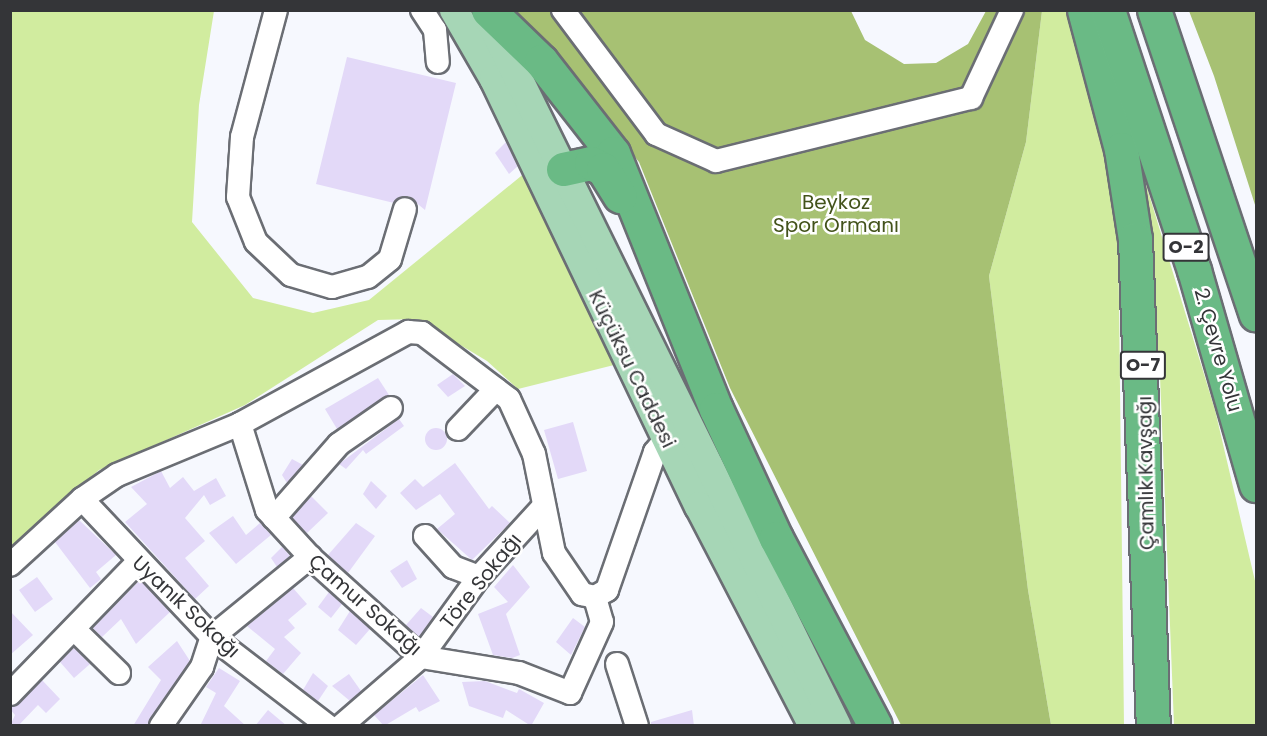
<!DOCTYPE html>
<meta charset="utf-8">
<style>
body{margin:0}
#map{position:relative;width:1267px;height:736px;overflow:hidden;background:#f6f8fe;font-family:Poppins,sans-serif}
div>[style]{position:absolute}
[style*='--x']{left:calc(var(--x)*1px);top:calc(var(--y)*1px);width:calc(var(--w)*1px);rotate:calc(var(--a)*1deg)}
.green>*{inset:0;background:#d1ec9f}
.forest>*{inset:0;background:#a7c173}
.building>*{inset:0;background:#e3d9f8}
.round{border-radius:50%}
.roads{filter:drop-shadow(2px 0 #6b6e74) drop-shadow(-2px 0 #6b6e74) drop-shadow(0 2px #6b6e74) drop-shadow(0 -2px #6b6e74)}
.minor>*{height:22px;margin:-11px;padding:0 11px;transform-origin:11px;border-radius:11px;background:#fff}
.major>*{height:28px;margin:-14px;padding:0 14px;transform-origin:14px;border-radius:14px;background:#a6d6b6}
.highway>*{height:33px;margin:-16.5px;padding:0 16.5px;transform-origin:16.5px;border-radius:16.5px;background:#6aba85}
span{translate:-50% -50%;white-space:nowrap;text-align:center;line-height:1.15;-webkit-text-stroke:5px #fff;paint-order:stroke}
.shield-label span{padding:2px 4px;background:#fff;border:2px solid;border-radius:4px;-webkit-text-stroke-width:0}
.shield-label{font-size:18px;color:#343538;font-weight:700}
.park-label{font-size:20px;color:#43531b}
.street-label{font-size:20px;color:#343538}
.frame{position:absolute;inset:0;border:12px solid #343538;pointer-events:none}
</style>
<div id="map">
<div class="green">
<div style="clip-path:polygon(10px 11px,214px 11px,199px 105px,192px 222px,253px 298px,313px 313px,369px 300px,526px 172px,618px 364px,518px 389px,487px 361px,417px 319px,378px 320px,245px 405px,99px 470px,11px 546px)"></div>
<div style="clip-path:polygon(1042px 11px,1071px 11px,1102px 123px,1118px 219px,1124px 725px,1051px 725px,1028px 590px,989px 276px,1026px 142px)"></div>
<div style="clip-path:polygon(1140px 165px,1215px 410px,1256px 585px,1256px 725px,1174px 725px,1160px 376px)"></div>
</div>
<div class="forest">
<div style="clip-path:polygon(515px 11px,851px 11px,865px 40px,904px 64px,936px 63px,968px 44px,986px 11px,1042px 11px,1026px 142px,989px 276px,1028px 590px,1051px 725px,901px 725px,730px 388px,639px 162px)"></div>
<div style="clip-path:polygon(1189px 11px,1256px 11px,1256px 208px,1214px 76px)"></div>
</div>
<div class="building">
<div style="clip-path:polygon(347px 57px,456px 83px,425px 210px,408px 196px,394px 203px,316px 184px)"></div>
<div style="clip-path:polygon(506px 142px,518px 166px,509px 174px,495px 153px)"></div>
<div style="clip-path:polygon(453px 374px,465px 386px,448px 397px,437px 385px)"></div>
<div style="clip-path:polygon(378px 378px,389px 395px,337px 429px,325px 409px)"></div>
<div style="clip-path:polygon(399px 419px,404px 426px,366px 454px,363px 450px,346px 469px,339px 464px)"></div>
<div style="clip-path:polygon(573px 422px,587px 471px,558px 479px,544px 430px)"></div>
<div class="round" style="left:425px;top:428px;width:22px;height:22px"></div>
<div style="clip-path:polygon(292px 459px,303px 465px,287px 483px,282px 475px)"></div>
<div style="clip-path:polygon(455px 463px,489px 509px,492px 506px,510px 523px,472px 560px,437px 529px,455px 514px,440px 494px,416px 510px,400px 493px,415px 479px,423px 487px)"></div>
<div style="clip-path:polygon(161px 471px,170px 488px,183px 477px,194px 491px,216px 478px,226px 496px,210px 505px,204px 495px,185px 518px,205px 541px,185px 558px,209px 586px,195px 599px,125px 522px,147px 504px,131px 487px)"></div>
<div style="clip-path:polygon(371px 481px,387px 496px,376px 509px,363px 494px)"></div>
<div style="clip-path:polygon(311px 496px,328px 513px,307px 533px,292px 518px)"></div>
<div style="clip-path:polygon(233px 516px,246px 535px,260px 523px,271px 535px,236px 564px,209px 533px)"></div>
<div style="clip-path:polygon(79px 520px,116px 555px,96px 572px,101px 579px,90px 588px,55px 542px)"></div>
<div style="clip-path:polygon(356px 523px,375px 536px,348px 573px,328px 555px)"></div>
<div style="clip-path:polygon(282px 547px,290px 556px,277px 567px,271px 558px)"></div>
<div style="clip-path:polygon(407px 560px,417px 579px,402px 588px,390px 571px)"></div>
<div style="clip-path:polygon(513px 565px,530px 587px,506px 614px,520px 655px,512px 658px,493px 655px,478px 614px,508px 602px,494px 587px)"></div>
<div style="clip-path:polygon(37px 577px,53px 599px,35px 612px,19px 590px)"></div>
<div style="clip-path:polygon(140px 580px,170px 612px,136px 644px,121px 619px,102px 637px,93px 628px)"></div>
<div style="clip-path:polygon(293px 588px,307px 604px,288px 620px,295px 628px,284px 637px,301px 653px,283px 674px,266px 661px,275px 649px,247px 626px)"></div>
<div style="clip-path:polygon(329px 592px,342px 604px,331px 618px,318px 607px)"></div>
<div style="clip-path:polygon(421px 608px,433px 617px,419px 637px,406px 625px)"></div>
<div style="clip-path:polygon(10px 611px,33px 635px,10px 655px)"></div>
<div style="clip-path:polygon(350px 611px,370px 629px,356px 645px,338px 630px)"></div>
<div style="clip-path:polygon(573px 618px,585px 627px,571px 655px,556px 642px)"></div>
<div style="clip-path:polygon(177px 641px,190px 661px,148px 726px,133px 726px,161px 680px,148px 667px)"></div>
<div style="clip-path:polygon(74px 648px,90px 664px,74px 678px,60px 662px)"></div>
<div style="clip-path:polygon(219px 668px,240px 681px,224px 706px,246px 726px,200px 726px,216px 693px,206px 687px)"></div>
<div style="clip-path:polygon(313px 673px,328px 686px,318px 701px,303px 690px)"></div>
<div style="clip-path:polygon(349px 674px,361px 691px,350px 701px,332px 686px)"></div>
<div style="clip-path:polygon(423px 675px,440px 701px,419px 712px,416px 707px,384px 726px,374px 715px)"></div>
<div style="clip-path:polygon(42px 680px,60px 699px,46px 713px,38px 705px,18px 726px,10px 726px,15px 715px,10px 709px)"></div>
<div style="clip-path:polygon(485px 681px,517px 693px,519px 689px,544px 703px,531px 726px,506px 710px,503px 718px,469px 706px,462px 682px)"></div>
<div style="clip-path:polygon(268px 710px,287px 726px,255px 726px)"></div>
<div style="clip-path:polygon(692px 710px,694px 726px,651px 726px,651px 722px)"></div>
</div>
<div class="roads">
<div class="minor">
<div style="--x:276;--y:10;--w:131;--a:105"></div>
<div style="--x:242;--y:137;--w:60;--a:93.8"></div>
<div style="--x:238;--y:197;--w:48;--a:68.2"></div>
<div style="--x:256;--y:242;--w:48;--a:43.3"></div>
<div style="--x:291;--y:275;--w:43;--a:16.3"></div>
<div style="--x:332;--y:287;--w:37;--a:-16"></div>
<div style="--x:368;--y:277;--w:28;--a:-39"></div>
<div style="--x:390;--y:259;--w:52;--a:-73.3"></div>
<div style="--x:422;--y:10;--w:24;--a:57"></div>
<div style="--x:435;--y:30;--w:32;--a:85"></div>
<div style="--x:563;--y:10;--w:155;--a:53.1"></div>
<div style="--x:656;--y:134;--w:66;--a:24.2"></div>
<div style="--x:716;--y:161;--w:263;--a:-13.9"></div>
<div style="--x:971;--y:98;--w:97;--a:-65"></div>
<div style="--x:240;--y:424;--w:90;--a:72.6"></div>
<div style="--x:267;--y:510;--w:64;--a:47.5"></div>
<div style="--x:310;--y:557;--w:149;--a:42"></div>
<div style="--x:421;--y:657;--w:99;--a:9.3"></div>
<div style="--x:519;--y:673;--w:55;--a:21.4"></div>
<div style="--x:570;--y:693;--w:78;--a:-65.7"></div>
<div style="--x:602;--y:622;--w:26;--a:-106"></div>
<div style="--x:458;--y:429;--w:55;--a:-46.5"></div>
<div style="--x:82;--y:499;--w:190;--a:46.7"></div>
<div style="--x:212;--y:637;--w:146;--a:37.5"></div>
<div style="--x:274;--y:518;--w:98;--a:-48.7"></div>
<div style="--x:339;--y:444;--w:63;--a:-34.7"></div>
<div style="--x:425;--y:536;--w:42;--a:47.9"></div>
<div style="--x:453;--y:567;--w:28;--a:21"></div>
<div style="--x:10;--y:565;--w:98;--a:-42.5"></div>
<div style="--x:82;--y:499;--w:42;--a:-34.4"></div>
<div style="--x:117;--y:475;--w:133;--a:-22.5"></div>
<div style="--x:240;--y:424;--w:192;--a:-28.7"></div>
<div style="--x:408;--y:332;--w:14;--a:4"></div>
<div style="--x:422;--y:333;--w:109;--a:37.2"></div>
<div style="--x:509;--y:399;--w:60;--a:65.6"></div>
<div style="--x:534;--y:454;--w:101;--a:78.6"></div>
<div style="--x:554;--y:553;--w:50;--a:55.7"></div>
<div style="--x:582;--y:594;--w:13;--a:13"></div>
<div style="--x:595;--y:597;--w:14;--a:-30"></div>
<div style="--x:607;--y:590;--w:146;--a:-70.8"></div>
<div style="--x:655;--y:452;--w:17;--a:-50"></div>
<div style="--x:74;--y:629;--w:63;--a:44.4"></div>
<div style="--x:617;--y:664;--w:65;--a:72.1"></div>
<div style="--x:10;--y:694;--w:182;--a:-45.9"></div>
<div style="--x:161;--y:726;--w:72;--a:-55.2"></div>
<div style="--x:202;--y:667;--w:32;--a:-72"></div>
<div style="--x:212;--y:637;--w:127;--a:-39.2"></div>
<div style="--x:341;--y:726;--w:106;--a:-40.8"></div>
<div style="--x:421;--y:657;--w:99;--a:-54.1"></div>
<div style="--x:479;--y:577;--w:92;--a:-47.6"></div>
</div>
<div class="major">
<div style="--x:454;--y:10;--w:80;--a:59.9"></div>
<div style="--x:494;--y:79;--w:474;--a:64.4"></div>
<div style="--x:699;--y:506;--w:248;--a:62.6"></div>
<div style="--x:487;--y:15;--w:792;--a:63.79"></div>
</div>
<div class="highway">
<div style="--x:488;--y:10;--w:74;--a:43.9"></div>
<div style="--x:541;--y:61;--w:117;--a:52"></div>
<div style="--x:613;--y:153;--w:276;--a:68.1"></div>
<div style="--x:716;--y:409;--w:142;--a:65.1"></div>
<div style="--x:776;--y:538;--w:212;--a:62.2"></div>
<div style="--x:1084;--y:10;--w:144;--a:75.1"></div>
<div style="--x:1121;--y:149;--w:91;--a:81.2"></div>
<div style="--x:1135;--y:239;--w:487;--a:87.9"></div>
<div style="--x:1108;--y:10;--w:274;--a:71.7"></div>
<div style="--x:1194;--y:270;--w:224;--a:73.9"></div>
<div style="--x:1154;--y:10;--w:321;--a:71.5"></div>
<div style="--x:563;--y:169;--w:29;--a:-12"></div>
<div style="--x:591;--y:163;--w:13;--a:27"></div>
<div style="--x:603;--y:169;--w:32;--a:58"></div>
</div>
</div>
<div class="shield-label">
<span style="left:1186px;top:247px">O-2</span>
<span style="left:1143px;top:365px">O-7</span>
</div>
<div class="park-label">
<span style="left:836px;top:214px">Beykoz<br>Spor Ormanı</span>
</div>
<div class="street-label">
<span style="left:1218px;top:350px;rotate:74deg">2. Çevre Yolu</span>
<span style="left:632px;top:369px;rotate:64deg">Küçüksu Caddesi</span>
<span style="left:1146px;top:473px;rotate:-91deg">Çamlık Kavşağı</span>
<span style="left:481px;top:581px;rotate:-51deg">Töre Sokağı</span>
<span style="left:365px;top:605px;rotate:41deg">Çamur Sokağı</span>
<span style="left:186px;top:607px;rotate:43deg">Uyanık Sokağı</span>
</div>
<div class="frame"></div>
</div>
